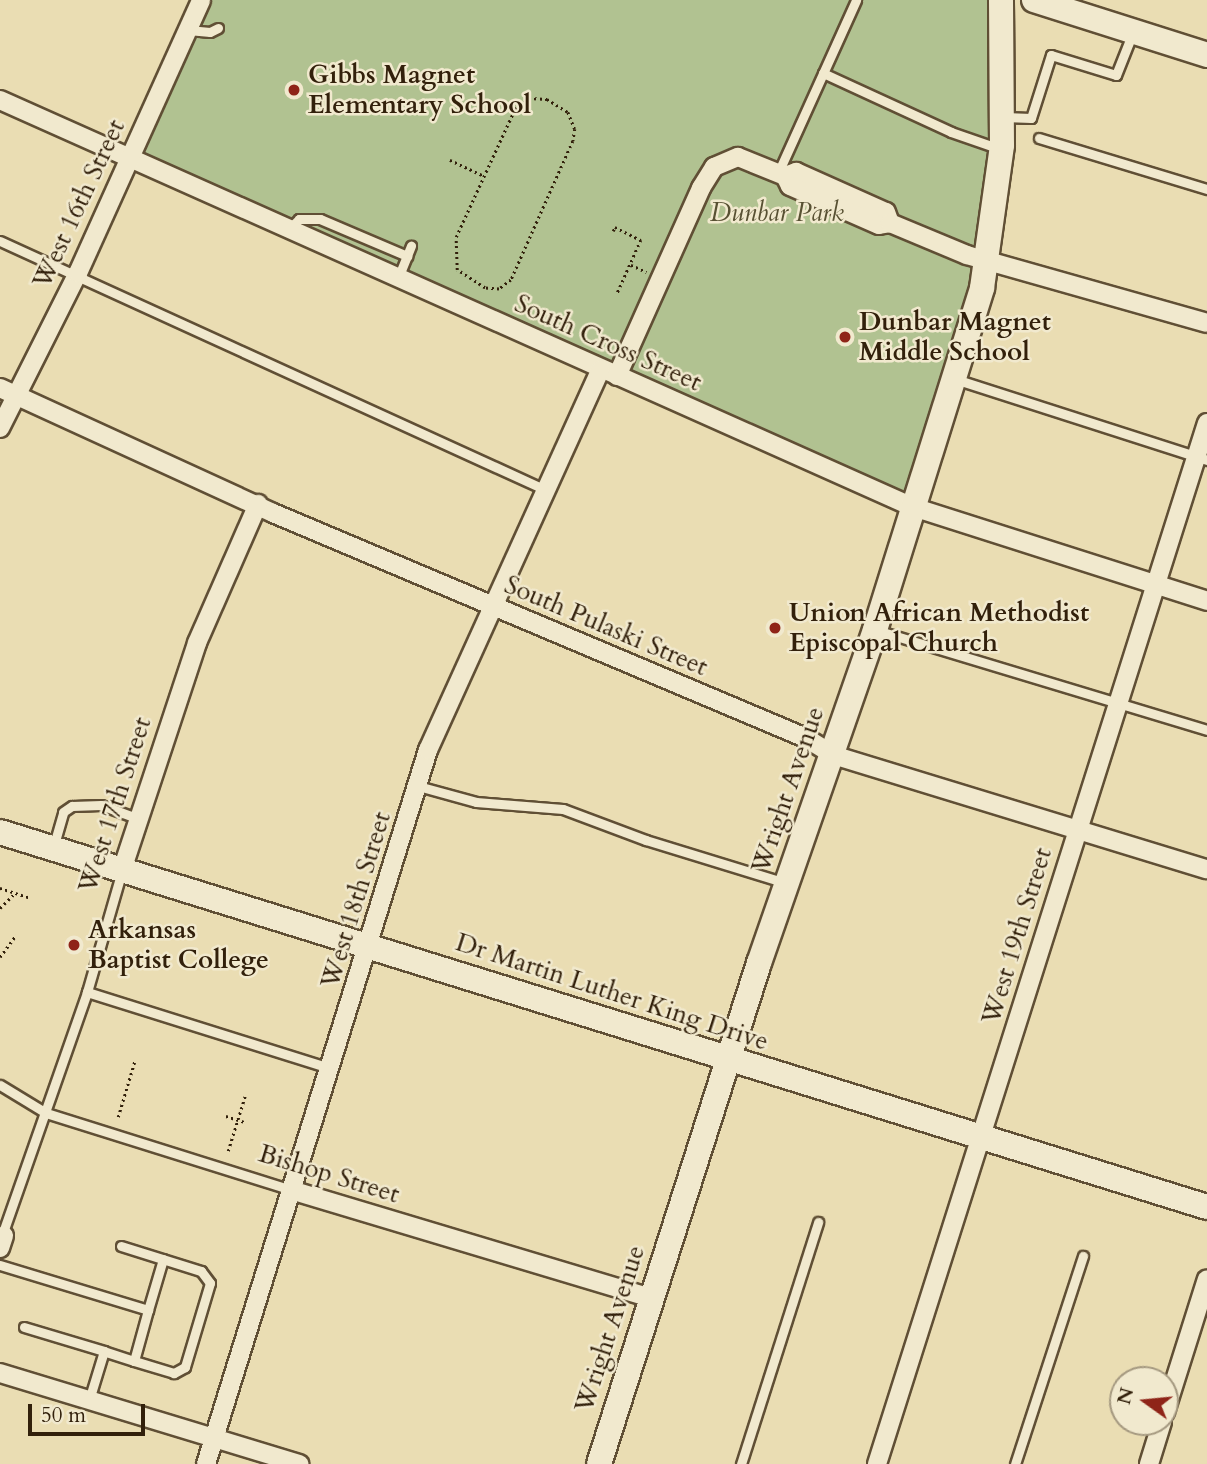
<!DOCTYPE html>
<style>
body{margin:0}
#map{position:relative;width:1207px;height:1464px;overflow:hidden;background:#eaddb3;font-family:Cardo,serif}
div>[style]{position:absolute}
[style*='--x']{left:calc(var(--x)*1px);top:calc(var(--y)*1px);width:calc(var(--w)*1px);rotate:calc(var(--a)*1deg)}
.green>*{inset:0;background:#b1c291}
.path>*{height:2.5px;margin-top:-1.25px;transform-origin:0;background:repeating-linear-gradient(90deg,#32200b 0 2px,transparent 0 5.5px)}
.roads{filter:drop-shadow(2px 0 #604f35) drop-shadow(-2px 0 #604f35) drop-shadow(0 2px #604f35) drop-shadow(0 -2px #604f35)}
.service>*{height:9px;margin:-4.5px;padding:0 4.5px;transform-origin:4.5px;border-radius:4.5px;background:#f1e9ce}
.minor>*{height:18px;margin:-9px;padding:0 9px;transform-origin:9px;border-radius:9px;background:#f1e9ce}
.secondary>*{height:24px;margin:-12px;padding:0 12px;transform-origin:12px;border-radius:12px;background:#f1e9ce}
.dots>*{width:19px;height:19px;translate:-50% -50%;box-sizing:border-box;border:4px solid #f1e9ce;border-radius:50%}
span{translate:-50% -50%;white-space:nowrap;text-align:center;line-height:1.15;-webkit-text-stroke:5px #f1e9ce;paint-order:stroke}
.poi-label{font-size:26px;color:#32200b;font-weight:700}
.left{translate:0 -50%;text-align:left}
.street-label{font-size:26px;color:#32200b}
.park-label{font-size:26px;color:#585133;font-style:italic}
.north{position:absolute;left:1109px;top:1366px;width:70px;height:70px;box-sizing:border-box;background:#f1e9ce;border:2px solid #a59980;border-radius:50%;rotate:285deg;font-size:19px;font-weight:700;line-height:28px;text-align:center;color:#32200b}
.north::after{content:'';display:block;margin:auto;width:24px;height:32px;background:#8f2418;clip-path:polygon(50% 0,100% 100%,50% 72%,0 100%)}
.scale{position:absolute;left:28px;top:1404px;width:117px;height:32px;box-sizing:border-box;border:4px solid #32200b;border-top:0;padding-left:9px;font-size:21px;line-height:24px;white-space:nowrap;color:#32200b;-webkit-text-stroke:5px #f1e9ce;paint-order:stroke}
</style>
<div id="map">
<div class="green">
<div style="clip-path:polygon(202px 0,999px 0,987px 261px,913px 507px,131px 159px)"></div>
</div>
<div class="path">
<div style="--x:529;--y:98;--w:18;--a:3"></div>
<div style="--x:547;--y:99;--w:25;--a:32"></div>
<div style="--x:568;--y:112;--w:18;--a:68"></div>
<div style="--x:575;--y:129;--w:12;--a:99"></div>
<div style="--x:573;--y:141;--w:152;--a:114"></div>
<div style="--x:511;--y:280;--w:15;--a:143"></div>
<div style="--x:499;--y:289;--w:14;--a:-176"></div>
<div style="--x:485;--y:288;--w:33;--a:-147"></div>
<div style="--x:457;--y:270;--w:33;--a:-92"></div>
<div style="--x:456;--y:237;--w:141;--a:-65.3"></div>
<div style="--x:515;--y:109;--w:18;--a:-38"></div>
<div style="--x:450;--y:160;--w:38;--a:25"></div>
<div style="--x:613;--y:231;--w:4;--a:-63"></div>
<div style="--x:615;--y:227;--w:29;--a:27"></div>
<div style="--x:641;--y:240;--w:59;--a:114"></div>
<div style="--x:631;--y:265;--w:17;--a:24"></div>
<div style="--x:0;--y:888;--w:32;--a:18"></div>
<div style="--x:0;--y:908;--w:21;--a:-45"></div>
<div style="--x:0;--y:957;--w:27;--a:-54"></div>
<div style="--x:226;--y:1116;--w:20;--a:18"></div>
<div style="--x:118;--y:1117;--w:59;--a:-73.4"></div>
<div style="--x:228;--y:1151;--w:58;--a:-72.8"></div>
</div>
<div class="roads">
<div class="service">
<div style="--x:188;--y:30;--w:22;--a:5"></div>
<div style="--x:210;--y:32;--w:9;--a:-27"></div>
<div style="--x:823;--y:73;--w:141;--a:24.7"></div>
<div style="--x:951;--y:132;--w:52;--a:19.1"></div>
<div style="--x:1004;--y:117;--w:27;--a:2"></div>
<div style="--x:1031;--y:118;--w:66;--a:-72.4"></div>
<div style="--x:1051;--y:55;--w:68;--a:17.1"></div>
<div style="--x:1116;--y:75;--w:46;--a:-68.4"></div>
<div style="--x:1039;--y:138;--w:176;--a:16.9"></div>
<div style="--x:778;--y:173;--w:190;--a:-65.7"></div>
<div style="--x:289;--y:229;--w:14;--a:-45"></div>
<div style="--x:299;--y:219;--w:21;--a:0"></div>
<div style="--x:320;--y:219;--w:95;--a:23"></div>
<div style="--x:0;--y:241;--w:600;--a:24.52"></div>
<div style="--x:398;--y:278;--w:35;--a:-68"></div>
<div style="--x:955;--y:379;--w:265;--a:17.8"></div>
<div style="--x:876;--y:630;--w:346;--a:16.8"></div>
<div style="--x:418;--y:786;--w:60;--a:15.4"></div>
<div style="--x:476;--y:802;--w:87;--a:4.6"></div>
<div style="--x:563;--y:809;--w:89;--a:20.5"></div>
<div style="--x:646;--y:840;--w:146;--a:17.1"></div>
<div style="--x:53;--y:848;--w:37;--a:-74"></div>
<div style="--x:63;--y:812;--w:11;--a:-34"></div>
<div style="--x:72;--y:806;--w:29;--a:-2"></div>
<div style="--x:101;--y:805;--w:40;--a:20.2"></div>
<div style="--x:87;--y:992;--w:255;--a:17.4"></div>
<div style="--x:0;--y:1085;--w:54;--a:31.3"></div>
<div style="--x:46;--y:1113;--w:258;--a:17.4"></div>
<div style="--x:2;--y:1235;--w:257;--a:-70.7"></div>
<div style="--x:87;--y:992;--w:126;--a:-73.9"></div>
<div style="--x:121;--y:1246;--w:84;--a:17.4"></div>
<div style="--x:201;--y:1271;--w:15;--a:53"></div>
<div style="--x:210;--y:1283;--w:88;--a:106.6"></div>
<div style="--x:185;--y:1367;--w:13;--a:151"></div>
<div style="--x:174;--y:1373;--w:42;--a:-163.3"></div>
<div style="--x:0;--y:1265;--w:155;--a:16.9"></div>
<div style="--x:148;--y:1310;--w:53;--a:105.4"></div>
<div style="--x:134;--y:1361;--w:32;--a:-162"></div>
<div style="--x:104;--y:1351;--w:51;--a:107"></div>
<div style="--x:148;--y:1310;--w:53;--a:-73.6"></div>
<div style="--x:24;--y:1327;--w:84;--a:16.7"></div>
<div style="--x:741;--y:1464;--w:254;--a:-72.3"></div>
<div style="--x:1015;--y:1464;--w:219;--a:-71.9"></div>
</div>
<div class="minor">
<div style="--x:0;--y:100;--w:1000;--a:24.03"></div>
<div style="--x:913;--y:507;--w:309;--a:17.7"></div>
<div style="--x:785;--y:176;--w:12;--a:-20"></div>
<div style="--x:796;--y:172;--w:98;--a:24"></div>
<div style="--x:886;--y:212;--w:12;--a:70"></div>
<div style="--x:617;--y:376;--w:206;--a:-65.9"></div>
<div style="--x:701;--y:188;--w:25;--a:-58"></div>
<div style="--x:714;--y:167;--w:26;--a:-23"></div>
<div style="--x:738;--y:157;--w:51;--a:22"></div>
<div style="--x:785;--y:176;--w:11;--a:63"></div>
<div style="--x:790;--y:186;--w:97;--a:23.7"></div>
<div style="--x:879;--y:225;--w:11;--a:-10"></div>
<div style="--x:890;--y:223;--w:83;--a:22.6"></div>
<div style="--x:967;--y:255;--w:249;--a:15.8"></div>
<div style="--x:0;--y:388;--w:300;--a:24.6"></div>
<div style="--x:273;--y:513;--w:579;--a:22.89"></div>
<div style="--x:806;--y:738;--w:32;--a:32"></div>
<div style="--x:833;--y:755;--w:391;--a:17"></div>
<div style="--x:0;--y:428;--w:174;--a:-63.3"></div>
<div style="--x:78;--y:273;--w:299;--a:-65.7"></div>
<div style="--x:122;--y:870;--w:239;--a:-71.7"></div>
<div style="--x:197;--y:643;--w:152;--a:-66.3"></div>
<div style="--x:294;--y:1191;--w:372;--a:16.7"></div>
<div style="--x:0;--y:1248;--w:13;--a:-72"></div>
<div style="--x:0;--y:1373;--w:313;--a:16.9"></div>
<div style="--x:1165;--y:1412;--w:139;--a:-72.5"></div>
<div style="--x:206;--y:1464;--w:748;--a:-72.73"></div>
<div style="--x:428;--y:750;--w:418;--a:-65.6"></div>
<div style="--x:877;--y:1464;--w:1092;--a:-72.41"></div>
<div style="--x:1149;--y:1464;--w:44;--a:-72.8"></div>
</div>
<div class="secondary">
<div style="--x:1034;--y:0;--w:182;--a:17.6"></div>
<div style="--x:0;--y:832;--w:1264;--a:17.26"></div>
<div style="--x:599;--y:1464;--w:526;--a:-72.29"></div>
<div style="--x:759;--y:963;--w:353;--a:-70.8"></div>
<div style="--x:875;--y:630;--w:358;--a:-72.6"></div>
<div style="--x:982;--y:288;--w:144;--a:-82"></div>
<div style="--x:1002;--y:145;--w:145;--a:-90.4"></div>
</div>
</div>
<div class="dots">
<div style="left:294px;top:90px;background:#8f2418"></div>
<div style="left:845px;top:337px;background:#8f2418"></div>
<div style="left:775px;top:628px;background:#8f2418"></div>
<div style="left:74px;top:945px;background:#8f2418"></div>
</div>
<div class="poi-label">
<span class="left" style="left:308px;top:90px">Gibbs Magnet<br>Elementary School</span>
<span class="left" style="left:859px;top:337px">Dunbar Magnet<br>Middle School</span>
<span class="left" style="left:789px;top:628px">Union African Methodist<br>Episcopal Church</span>
<span class="left" style="left:88px;top:945px">Arkansas<br>Baptist College</span>
</div>
<div class="street-label">
<span style="left:79px;top:204px;rotate:-65deg">West 16th Street</span>
<span style="left:608px;top:343px;rotate:24deg">South Cross Street</span>
<span style="left:606px;top:626px;rotate:23deg">South Pulaski Street</span>
<span style="left:788px;top:790px;rotate:-71deg">Wright Avenue</span>
<span style="left:115px;top:805px;rotate:-72deg">West 17th Street</span>
<span style="left:356px;top:900px;rotate:-73deg">West 18th Street</span>
<span style="left:1017px;top:936px;rotate:-73deg">West 19th Street</span>
<span style="left:612px;top:992px;rotate:18deg">Dr Martin Luther King Drive</span>
<span style="left:329px;top:1174px;rotate:17deg">Bishop Street</span>
<span style="left:610px;top:1329px;rotate:-72deg">Wright Avenue</span>
</div>
<div class="park-label">
<span style="left:777px;top:213px">Dunbar Park</span>
</div>
<div class="north">N</div>
<div class="scale">50 m</div>
</div>
